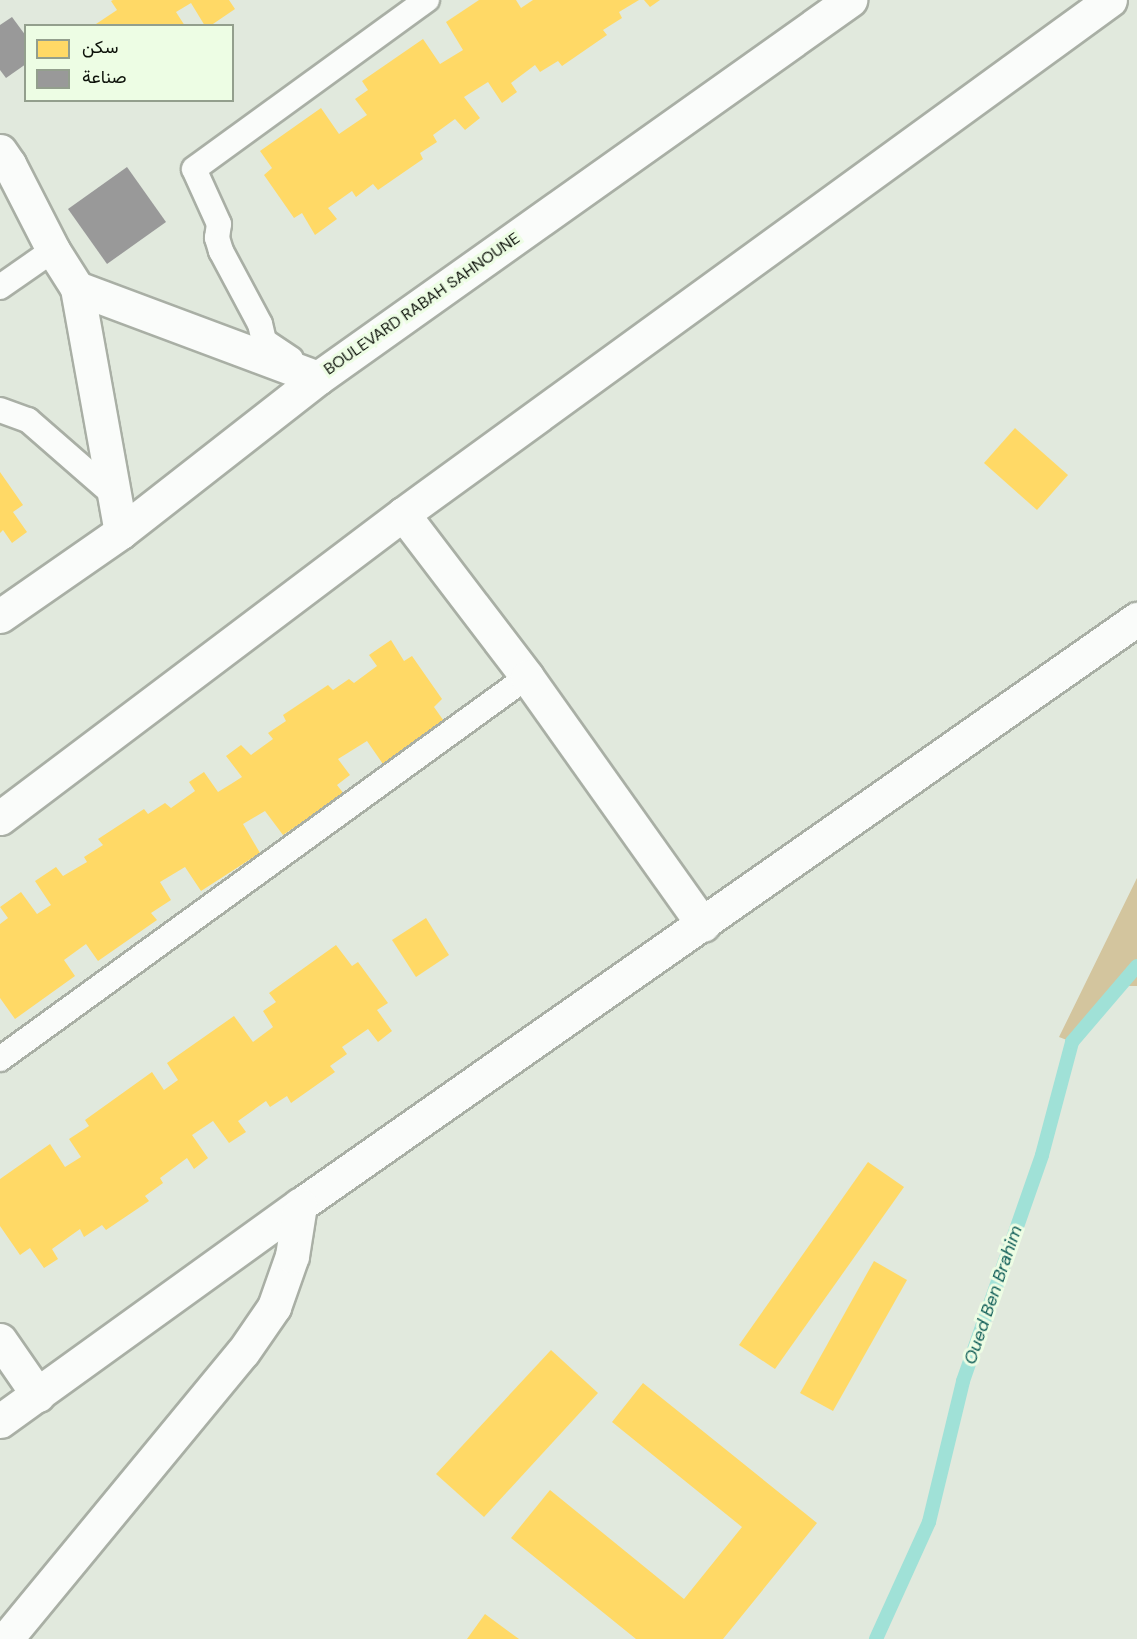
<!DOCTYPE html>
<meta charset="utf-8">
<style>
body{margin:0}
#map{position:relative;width:1137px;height:1639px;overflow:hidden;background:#e1e9dd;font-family:"DM Sans",Vazirmatn,sans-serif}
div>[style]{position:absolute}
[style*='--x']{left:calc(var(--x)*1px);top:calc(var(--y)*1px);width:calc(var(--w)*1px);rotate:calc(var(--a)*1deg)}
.forest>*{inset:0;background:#d3c59e}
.homes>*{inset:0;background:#ffd966}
.industry>*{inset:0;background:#999}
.stream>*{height:14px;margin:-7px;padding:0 7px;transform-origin:7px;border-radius:7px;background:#a0e1d7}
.roads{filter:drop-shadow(2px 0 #a9afa5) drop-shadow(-2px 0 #a9afa5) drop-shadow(0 2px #a9afa5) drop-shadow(0 -2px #a9afa5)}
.service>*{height:24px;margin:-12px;padding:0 12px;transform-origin:12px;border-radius:12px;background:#fafcfa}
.minor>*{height:33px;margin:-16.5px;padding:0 16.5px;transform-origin:16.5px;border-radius:16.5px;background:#fafcfa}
span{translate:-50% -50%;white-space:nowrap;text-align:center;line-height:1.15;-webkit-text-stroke:6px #edfde4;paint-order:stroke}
.street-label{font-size:16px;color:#0d120a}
.water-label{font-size:18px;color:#0f5d57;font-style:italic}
.legend{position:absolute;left:24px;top:24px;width:210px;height:78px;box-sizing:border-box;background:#edfde4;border:2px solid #939f8d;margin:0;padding:8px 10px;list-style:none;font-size:18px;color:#0d120a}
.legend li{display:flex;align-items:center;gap:12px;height:30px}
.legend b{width:30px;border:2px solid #939f8d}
</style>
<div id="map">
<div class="forest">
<div style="clip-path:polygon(1137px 878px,1137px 986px,1122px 986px,1072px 1042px,1059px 1037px)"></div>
</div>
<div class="homes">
<div style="clip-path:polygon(113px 0,229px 0,235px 9px,210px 26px,205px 26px,191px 3px,176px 12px,185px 26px,93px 26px,117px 10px,111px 1px)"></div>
<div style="clip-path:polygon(479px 0,516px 0,521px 8px,533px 0,639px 0,619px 12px,622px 18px,603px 30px,607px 35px,562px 66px,558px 61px,540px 72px,535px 65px,511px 83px,517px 92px,502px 103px,488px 82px,464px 97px,480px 118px,465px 130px,455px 119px,433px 135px,437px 142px,420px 153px,423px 159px,378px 190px,373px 184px,356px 197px,352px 191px,328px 208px,337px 219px,315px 235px,302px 213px,294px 218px,264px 175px,272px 168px,260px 151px,321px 108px,339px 134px,367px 115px,355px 99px,368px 90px,362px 81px,423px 39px,440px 64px,463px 50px,446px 22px)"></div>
<div style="clip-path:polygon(644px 0,660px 0,650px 7px)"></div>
<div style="clip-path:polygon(1015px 428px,1068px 475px,1037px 510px,984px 463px)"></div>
<div style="clip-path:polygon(0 472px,23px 505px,13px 512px,27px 532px,12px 543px,3px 530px,0 533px)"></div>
<div style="clip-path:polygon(391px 640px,404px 661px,412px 656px,442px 699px,434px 707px,446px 724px,385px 767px,367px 741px,338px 759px,350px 775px,337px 785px,344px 794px,283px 835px,265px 811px,243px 824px,260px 853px,201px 891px,185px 867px,160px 882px,171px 900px,151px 913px,157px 920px,98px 961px,86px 944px,64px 960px,75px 976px,15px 1019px,0 998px,0 924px,8px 918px,0 907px,21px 892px,37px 914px,51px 905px,35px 881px,56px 867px,63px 876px,87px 862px,84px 857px,103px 845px,98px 839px,144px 809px,148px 814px,165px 803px,171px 808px,195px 791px,189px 782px,204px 772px,218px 792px,231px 784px,242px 777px,226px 756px,241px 745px,251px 755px,273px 739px,268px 733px,286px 721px,283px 715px,328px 685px,333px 690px,349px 679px,354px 683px,377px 666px,369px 655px)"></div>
<div style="clip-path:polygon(426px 918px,449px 955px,416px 977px,392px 940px)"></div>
<div style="clip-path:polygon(336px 945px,352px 966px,358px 962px,388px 1003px,377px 1010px,392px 1031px,378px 1042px,368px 1029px,342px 1047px,347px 1054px,330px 1066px,335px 1072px,291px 1103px,287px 1096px,270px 1107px,266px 1101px,238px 1121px,246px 1132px,229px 1143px,213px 1121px,192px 1135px,208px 1158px,194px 1169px,187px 1158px,160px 1178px,163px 1183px,145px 1196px,149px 1201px,106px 1230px,102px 1225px,84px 1237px,80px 1229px,52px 1249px,58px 1259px,44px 1268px,30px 1248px,20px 1255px,0 1226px,0 1179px,50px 1144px,65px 1167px,81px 1157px,69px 1139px,89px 1126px,85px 1120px,152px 1072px,164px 1090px,178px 1080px,167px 1063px,234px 1016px,253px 1042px,273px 1027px,263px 1011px,276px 1002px,269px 993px)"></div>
<div style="clip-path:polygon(868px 1162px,904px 1187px,775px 1369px,739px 1345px)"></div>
<div style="clip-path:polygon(874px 1261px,907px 1280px,833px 1411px,800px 1393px)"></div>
<div style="clip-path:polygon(551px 1350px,598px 1393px,484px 1517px,436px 1474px)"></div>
<div style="clip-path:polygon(643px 1383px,817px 1523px,723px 1639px,636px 1639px,511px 1538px,550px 1490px,684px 1599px,742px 1527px,612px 1422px)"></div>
<div style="clip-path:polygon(485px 1614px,519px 1639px,467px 1639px)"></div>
</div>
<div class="industry">
<div style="clip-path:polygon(12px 17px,26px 36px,26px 64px,6px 78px,0 70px,0 25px)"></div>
<div style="clip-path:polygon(127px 167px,166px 222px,107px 264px,68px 209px)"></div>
</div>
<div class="stream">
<div style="--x:876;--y:1639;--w:128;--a:-65.6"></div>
<div style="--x:929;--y:1522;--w:145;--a:-76.4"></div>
<div style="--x:963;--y:1381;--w:239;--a:-70.7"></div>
<div style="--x:1042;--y:1155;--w:117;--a:-75.1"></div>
<div style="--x:1072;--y:1042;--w:100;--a:-49.5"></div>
</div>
<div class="roads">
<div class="service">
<div style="--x:0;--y:287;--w:65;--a:-34.9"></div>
<div style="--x:291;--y:359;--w:32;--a:-146"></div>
<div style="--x:264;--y:341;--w:17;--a:-103"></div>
<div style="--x:260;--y:324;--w:83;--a:-118.1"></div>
<div style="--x:221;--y:251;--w:14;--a:-107"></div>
<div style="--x:217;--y:238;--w:14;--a:-82"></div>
<div style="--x:219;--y:224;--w:60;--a:-114.4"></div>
<div style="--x:194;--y:169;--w:288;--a:-36"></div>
<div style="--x:0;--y:410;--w:30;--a:20"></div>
<div style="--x:28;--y:420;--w:116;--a:41.1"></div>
<div style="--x:0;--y:1059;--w:651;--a:-35.94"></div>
</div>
<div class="minor">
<div style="--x:0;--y:151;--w:16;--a:55"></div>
<div style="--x:9;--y:164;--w:97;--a:62.9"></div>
<div style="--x:53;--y:250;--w:45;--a:57.7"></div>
<div style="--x:77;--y:288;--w:248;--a:79.8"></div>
<div style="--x:77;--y:288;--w:257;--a:20.5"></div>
<div style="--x:403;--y:514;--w:205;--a:52.7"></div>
<div style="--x:527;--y:677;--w:304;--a:54.6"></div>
<div style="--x:0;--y:616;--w:147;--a:-34.8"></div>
<div style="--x:121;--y:532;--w:250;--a:-38"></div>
<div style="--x:318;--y:378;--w:653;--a:-35.39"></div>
<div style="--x:0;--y:818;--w:505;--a:-37.03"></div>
<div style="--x:403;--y:514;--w:874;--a:-36.02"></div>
<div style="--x:0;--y:1340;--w:67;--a:55.4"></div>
<div style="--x:0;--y:1421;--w:370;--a:-35.8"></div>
<div style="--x:300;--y:1205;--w:1022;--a:-35"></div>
<div style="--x:6;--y:1639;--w:372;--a:-50.5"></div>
<div style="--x:243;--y:1352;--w:55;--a:-55.4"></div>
<div style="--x:274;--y:1307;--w:54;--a:-70.6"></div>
<div style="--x:292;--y:1256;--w:52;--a:-81.1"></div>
</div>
</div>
<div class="street-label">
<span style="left:422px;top:304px;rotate:-35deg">BOULEVARD RABAH SAHNOUNE</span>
</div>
<div class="water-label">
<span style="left:993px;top:1295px;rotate:-71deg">Oued Ben Brahim</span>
</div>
<ul class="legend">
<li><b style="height:16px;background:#ffd966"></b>سكن</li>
<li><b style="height:16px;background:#999"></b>صناعة</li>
</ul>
</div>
